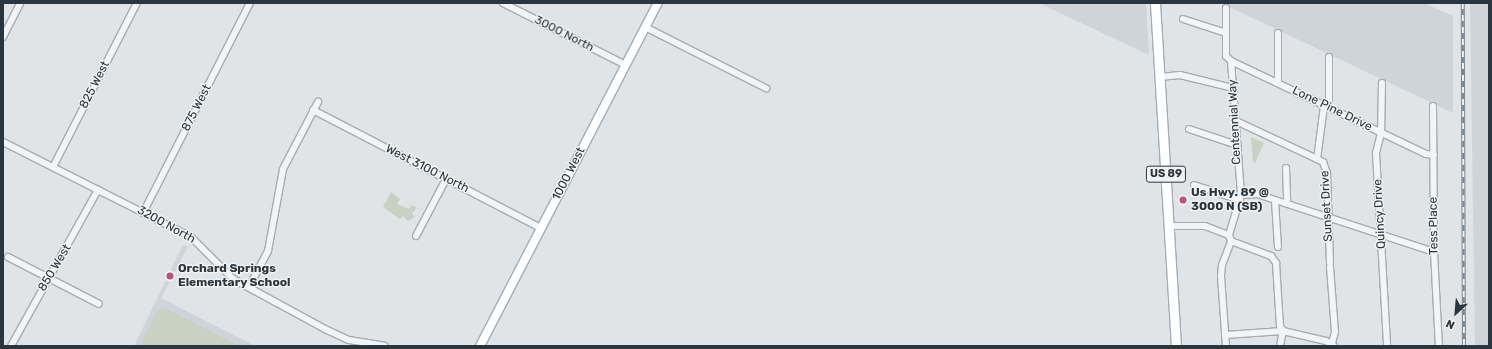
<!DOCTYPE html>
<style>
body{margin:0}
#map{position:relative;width:1492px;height:349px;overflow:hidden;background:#e0e4e7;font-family:Rubik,sans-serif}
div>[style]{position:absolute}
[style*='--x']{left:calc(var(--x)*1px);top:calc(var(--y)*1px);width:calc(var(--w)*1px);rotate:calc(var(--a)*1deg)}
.built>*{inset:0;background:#ced4d9}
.green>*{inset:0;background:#c8d1c2}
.roads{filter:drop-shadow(1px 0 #a6acb1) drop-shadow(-1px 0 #a6acb1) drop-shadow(0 1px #a6acb1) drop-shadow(0 -1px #a6acb1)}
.street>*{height:6px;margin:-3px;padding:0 3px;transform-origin:3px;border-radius:3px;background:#f2f4f6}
.secondary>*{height:8px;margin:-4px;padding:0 4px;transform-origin:4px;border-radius:4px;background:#fff}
.primary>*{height:9px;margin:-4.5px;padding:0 4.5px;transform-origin:4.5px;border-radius:4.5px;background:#fff}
.rail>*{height:3.5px;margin-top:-1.75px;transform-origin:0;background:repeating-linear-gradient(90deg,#eff3f5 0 6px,#7b8690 0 12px);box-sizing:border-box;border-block:1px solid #7b8690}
.dots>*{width:11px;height:11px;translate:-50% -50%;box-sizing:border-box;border:2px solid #eff3f5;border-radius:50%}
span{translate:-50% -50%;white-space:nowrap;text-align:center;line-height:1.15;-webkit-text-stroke:3px #eff3f5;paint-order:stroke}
.shield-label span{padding:1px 3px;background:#eff3f5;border:1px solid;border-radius:3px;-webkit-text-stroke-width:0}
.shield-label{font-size:11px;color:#2a353d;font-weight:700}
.street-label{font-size:12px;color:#2a353d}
.poi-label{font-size:12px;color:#2a353d;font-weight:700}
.left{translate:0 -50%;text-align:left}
.frame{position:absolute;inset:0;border:4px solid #2a353d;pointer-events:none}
.north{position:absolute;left:1436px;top:293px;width:40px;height:40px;-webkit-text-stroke:3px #eff3f5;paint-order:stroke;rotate:206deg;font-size:11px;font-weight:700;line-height:16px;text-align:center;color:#2a353d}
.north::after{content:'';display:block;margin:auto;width:14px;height:18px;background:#2a353d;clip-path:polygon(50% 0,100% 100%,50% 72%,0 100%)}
</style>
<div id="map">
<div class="built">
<div style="clip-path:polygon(1039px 3px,1146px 3px,1149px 55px)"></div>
<div style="clip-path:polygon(1221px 3px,1424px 3px,1453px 16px,1453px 113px)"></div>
<div style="clip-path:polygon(1470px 3px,1489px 3px,1489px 346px,1475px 346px)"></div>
<div style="clip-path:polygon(183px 245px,188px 247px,161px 298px,255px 346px,134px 346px)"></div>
</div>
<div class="green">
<div style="clip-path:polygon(1251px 137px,1264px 143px,1255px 163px,1253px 162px)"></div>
<div style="clip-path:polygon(391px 192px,400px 199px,397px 204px,409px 209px,411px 205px,420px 209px,416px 208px,412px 214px,415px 217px,408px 221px,403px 216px,400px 219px,383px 207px)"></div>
<div style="clip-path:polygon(163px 308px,167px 309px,239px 346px,140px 346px,157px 311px)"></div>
</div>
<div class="roads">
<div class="street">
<div style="--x:503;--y:3;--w:138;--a:26.8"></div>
<div style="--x:1226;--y:8;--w:48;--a:90"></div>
<div style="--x:1226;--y:56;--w:7;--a:45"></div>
<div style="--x:1231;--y:61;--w:134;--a:85.7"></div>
<div style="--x:1241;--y:195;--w:42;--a:106.7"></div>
<div style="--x:1183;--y:19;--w:45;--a:18"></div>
<div style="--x:645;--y:27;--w:136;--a:26.8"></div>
<div style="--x:3;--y:37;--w:38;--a:-63"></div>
<div style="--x:1231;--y:61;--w:216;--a:25.5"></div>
<div style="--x:1426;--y:154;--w:8;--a:7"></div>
<div style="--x:1160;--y:77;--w:20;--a:-6"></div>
<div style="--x:1180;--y:75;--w:55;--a:13.8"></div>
<div style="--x:1278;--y:83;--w:50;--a:-90"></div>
<div style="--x:1382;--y:83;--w:50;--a:91.1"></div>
<div style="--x:1381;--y:133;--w:21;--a:104"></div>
<div style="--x:1376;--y:153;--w:193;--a:86.7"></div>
<div style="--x:1324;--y:106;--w:53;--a:97.5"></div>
<div style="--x:1317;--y:159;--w:7;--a:27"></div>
<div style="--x:1323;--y:162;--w:12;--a:70"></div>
<div style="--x:1327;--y:173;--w:90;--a:88.1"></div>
<div style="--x:1433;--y:106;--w:146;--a:89.6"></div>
<div style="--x:1434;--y:252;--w:94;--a:87"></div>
<div style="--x:1329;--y:108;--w:51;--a:-90"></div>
<div style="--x:313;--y:110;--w:257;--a:27.4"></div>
<div style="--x:1236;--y:121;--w:89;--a:25.1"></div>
<div style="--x:1189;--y:129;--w:51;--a:18.4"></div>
<div style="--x:3;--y:142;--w:211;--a:26.8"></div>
<div style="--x:191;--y:237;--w:59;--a:45"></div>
<div style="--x:233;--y:279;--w:105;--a:28.5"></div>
<div style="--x:325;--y:329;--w:26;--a:25"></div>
<div style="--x:349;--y:340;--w:36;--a:9"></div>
<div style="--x:53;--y:167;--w:184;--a:-62.9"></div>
<div style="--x:1286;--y:168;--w:36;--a:88"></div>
<div style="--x:1194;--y:185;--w:48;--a:18.1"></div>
<div style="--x:1241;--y:195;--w:16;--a:-4"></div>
<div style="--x:1257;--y:194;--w:186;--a:18.1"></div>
<div style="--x:1275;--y:201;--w:46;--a:86.3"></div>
<div style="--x:143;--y:213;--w:236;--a:-63"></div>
<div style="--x:1169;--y:226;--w:36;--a:0"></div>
<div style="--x:1205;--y:226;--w:26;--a:21"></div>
<div style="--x:1229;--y:235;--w:6;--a:72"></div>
<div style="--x:1231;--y:241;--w:43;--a:20.6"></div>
<div style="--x:1271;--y:256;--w:9;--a:54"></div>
<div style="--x:1276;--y:263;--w:63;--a:86.4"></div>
<div style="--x:1280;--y:326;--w:6;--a:59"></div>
<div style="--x:1283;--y:331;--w:44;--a:13.1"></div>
<div style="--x:1326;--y:341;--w:9;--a:32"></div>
<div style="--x:416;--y:236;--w:64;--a:-62.2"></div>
<div style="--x:8;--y:257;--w:102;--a:27.3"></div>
<div style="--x:1330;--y:267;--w:65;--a:85.6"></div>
<div style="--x:1335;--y:332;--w:11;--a:105"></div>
<div style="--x:249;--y:287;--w:41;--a:-62.2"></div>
<div style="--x:268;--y:251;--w:83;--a:-79.6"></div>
<div style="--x:283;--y:169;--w:76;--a:-62.4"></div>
<div style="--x:1225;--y:335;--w:58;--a:-3.9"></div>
<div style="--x:11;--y:346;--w:179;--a:-60.9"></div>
<div style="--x:1226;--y:346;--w:70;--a:-94.1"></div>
<div style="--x:1221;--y:276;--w:11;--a:-85"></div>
<div style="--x:1222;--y:265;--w:26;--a:-69"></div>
<div style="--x:1280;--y:346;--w:15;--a:-79"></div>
</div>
<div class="secondary">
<div style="--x:480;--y:346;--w:386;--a:-62.6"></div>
</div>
<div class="primary">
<div style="--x:1155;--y:3;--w:344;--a:86.5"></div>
</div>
</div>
<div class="rail">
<div style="--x:1463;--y:3;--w:343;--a:89.8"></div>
</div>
<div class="dots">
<div style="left:1183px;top:200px;background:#c15076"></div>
<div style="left:170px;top:276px;background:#c15076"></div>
</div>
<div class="shield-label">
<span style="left:1166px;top:174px">US 89</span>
</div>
<div class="street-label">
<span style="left:564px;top:34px;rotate:27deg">3000 North</span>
<span style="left:95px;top:85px;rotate:-63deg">825 West</span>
<span style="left:197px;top:108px;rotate:-63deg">875 West</span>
<span style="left:1332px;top:109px;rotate:26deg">Lone Pine Drive</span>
<span style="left:1235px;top:122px;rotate:-93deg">Centennial Way</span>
<span style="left:427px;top:169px;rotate:27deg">West 3100 North</span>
<span style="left:569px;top:174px;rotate:-63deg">1000 West</span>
<span style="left:1327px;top:206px;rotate:-93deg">Sunset Drive</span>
<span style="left:1380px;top:214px;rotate:-93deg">Quincy Drive</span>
<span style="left:166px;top:225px;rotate:29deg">3200 North</span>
<span style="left:1434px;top:226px;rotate:-91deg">Tess Place</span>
<span style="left:55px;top:268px;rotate:-59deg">850 West</span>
</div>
<div class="poi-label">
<span class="left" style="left:1191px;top:200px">Us Hwy. 89 @<br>3000 N (SB)</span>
<span class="left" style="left:178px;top:276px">Orchard Springs<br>Elementary School</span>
</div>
<div class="frame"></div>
<div class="north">N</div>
</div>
